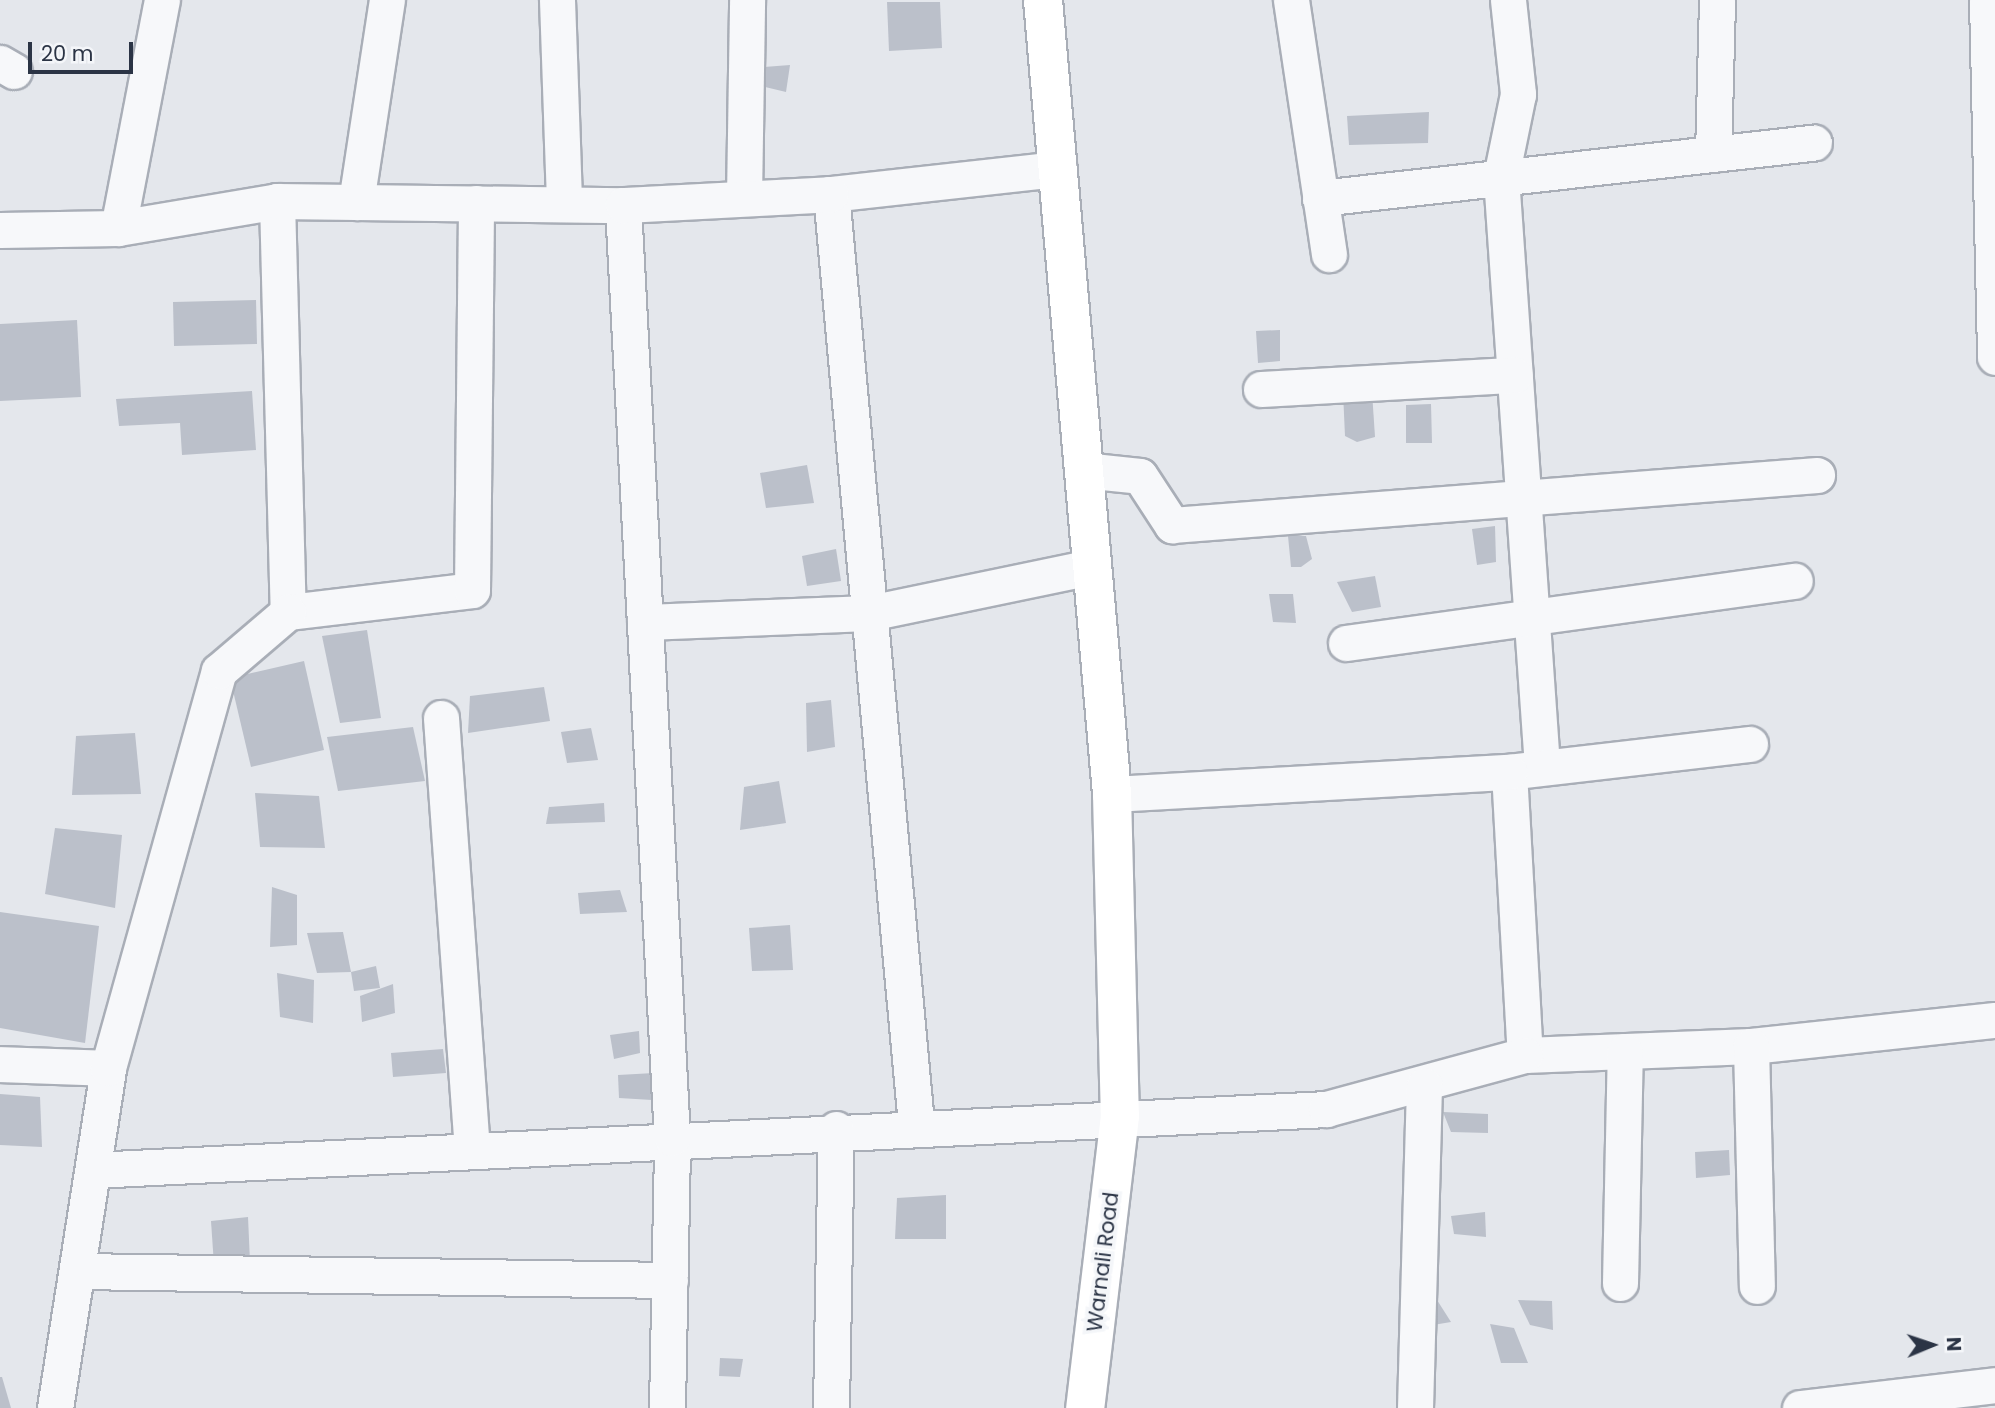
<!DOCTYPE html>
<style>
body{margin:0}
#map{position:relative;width:1995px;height:1408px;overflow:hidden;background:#e4e7ec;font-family:Poppins,sans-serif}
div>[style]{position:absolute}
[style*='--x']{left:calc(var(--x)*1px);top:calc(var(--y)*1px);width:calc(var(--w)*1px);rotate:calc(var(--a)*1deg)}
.building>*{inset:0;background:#bbc0ca}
.roads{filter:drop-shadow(2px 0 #a9aeb7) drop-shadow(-2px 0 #a9aeb7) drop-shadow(0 2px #a9aeb7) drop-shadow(0 -2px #a9aeb7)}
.minor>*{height:35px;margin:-17.5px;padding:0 17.5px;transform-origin:17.5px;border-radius:17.5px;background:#f7f8fa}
.major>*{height:38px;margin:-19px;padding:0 19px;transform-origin:19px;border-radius:19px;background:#fff}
span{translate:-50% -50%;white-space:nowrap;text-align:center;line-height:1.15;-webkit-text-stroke:7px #f4f6f9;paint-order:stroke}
.street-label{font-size:21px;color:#2b3445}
.north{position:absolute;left:1897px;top:1310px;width:70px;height:70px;-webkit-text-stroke:5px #f4f6f9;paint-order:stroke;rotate:88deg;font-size:19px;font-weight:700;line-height:28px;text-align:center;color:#2b3445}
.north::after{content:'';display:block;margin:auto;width:24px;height:32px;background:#2b3445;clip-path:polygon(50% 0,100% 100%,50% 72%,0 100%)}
.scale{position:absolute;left:28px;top:42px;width:105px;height:32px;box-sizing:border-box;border:4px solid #2b3445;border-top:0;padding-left:9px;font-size:21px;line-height:24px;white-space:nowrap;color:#2b3445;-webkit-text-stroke:5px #f4f6f9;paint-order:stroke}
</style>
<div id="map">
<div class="building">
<div style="clip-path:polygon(887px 2px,940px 2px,942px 48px,889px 51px)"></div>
<div style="clip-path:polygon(790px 65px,786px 92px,761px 86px,764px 67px)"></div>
<div style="clip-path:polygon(1429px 112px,1428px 143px,1349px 145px,1347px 116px)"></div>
<div style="clip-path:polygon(256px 300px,257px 344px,174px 346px,173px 302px)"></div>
<div style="clip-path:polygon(77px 320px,81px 397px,0 401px,0 324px)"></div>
<div style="clip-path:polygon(1280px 330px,1280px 361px,1258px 363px,1256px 331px)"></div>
<div style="clip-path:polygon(252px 391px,256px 450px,182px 455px,180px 423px,119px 426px,116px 399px)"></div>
<div style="clip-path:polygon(1343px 392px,1372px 392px,1375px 437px,1357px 442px,1345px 436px)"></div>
<div style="clip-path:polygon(1431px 404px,1432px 443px,1406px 443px,1406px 405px)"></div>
<div style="clip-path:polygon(807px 465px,814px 503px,766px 508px,760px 473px)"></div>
<div style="clip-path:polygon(1495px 526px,1496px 562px,1477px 565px,1472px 529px)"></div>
<div style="clip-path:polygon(1288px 536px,1306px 536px,1312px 559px,1301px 567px,1291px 567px)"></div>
<div style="clip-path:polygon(836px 549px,841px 581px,807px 586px,802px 556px)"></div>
<div style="clip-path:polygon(1375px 576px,1381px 607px,1352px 612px,1337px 582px)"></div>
<div style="clip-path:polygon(1269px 594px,1293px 594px,1296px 623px,1273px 622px)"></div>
<div style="clip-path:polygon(367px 630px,381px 718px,340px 723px,322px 636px)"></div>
<div style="clip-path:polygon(304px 661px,324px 750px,251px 767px,230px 678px)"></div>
<div style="clip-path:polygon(544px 687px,550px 721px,468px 733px,470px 696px)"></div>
<div style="clip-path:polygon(831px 700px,835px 747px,807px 752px,806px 703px)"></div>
<div style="clip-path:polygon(413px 727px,425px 781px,338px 791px,327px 737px)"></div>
<div style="clip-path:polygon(591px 728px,598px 760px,567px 763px,561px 732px)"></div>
<div style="clip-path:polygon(135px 733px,141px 794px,72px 795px,76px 736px)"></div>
<div style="clip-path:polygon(779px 781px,786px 823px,740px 830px,744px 787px)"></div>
<div style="clip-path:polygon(255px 793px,319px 796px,325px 848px,260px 847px)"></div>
<div style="clip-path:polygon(604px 803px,605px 822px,546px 824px,549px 807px)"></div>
<div style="clip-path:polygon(55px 828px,122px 835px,115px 908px,45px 894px)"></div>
<div style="clip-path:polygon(272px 887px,297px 895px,297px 945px,270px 947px)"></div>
<div style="clip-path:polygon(620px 890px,627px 912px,580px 914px,578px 893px)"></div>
<div style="clip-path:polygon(0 912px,99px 926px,85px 1043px,0 1028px)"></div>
<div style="clip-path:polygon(790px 925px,793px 970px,752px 971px,749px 928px)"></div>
<div style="clip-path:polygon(343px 932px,351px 972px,317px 973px,307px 933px)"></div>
<div style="clip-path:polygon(376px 966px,380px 988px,354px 991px,351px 972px)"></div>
<div style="clip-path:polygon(277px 973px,314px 980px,313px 1023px,280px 1017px)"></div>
<div style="clip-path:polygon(393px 984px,395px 1013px,362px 1022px,360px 996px)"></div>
<div style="clip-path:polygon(639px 1031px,640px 1053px,614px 1059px,610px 1035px)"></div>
<div style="clip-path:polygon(443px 1049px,446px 1073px,393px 1077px,391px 1053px)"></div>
<div style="clip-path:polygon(654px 1073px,652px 1100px,619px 1098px,618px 1075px)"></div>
<div style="clip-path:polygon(0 1094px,40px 1097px,42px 1147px,0 1145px)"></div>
<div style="clip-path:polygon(1443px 1112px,1488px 1114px,1488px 1133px,1451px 1132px)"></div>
<div style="clip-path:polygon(1729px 1150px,1730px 1175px,1696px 1178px,1695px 1152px)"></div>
<div style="clip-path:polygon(946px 1195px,946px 1239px,895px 1239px,897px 1198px)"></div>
<div style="clip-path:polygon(1485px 1212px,1486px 1237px,1454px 1234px,1451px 1216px)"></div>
<div style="clip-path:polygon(248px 1217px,250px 1262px,214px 1265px,211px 1221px)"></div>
<div style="clip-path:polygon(1425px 1300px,1437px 1300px,1451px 1322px,1427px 1326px)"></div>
<div style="clip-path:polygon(1518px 1300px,1552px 1301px,1553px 1330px,1530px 1325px)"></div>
<div style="clip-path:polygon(1490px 1324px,1514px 1328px,1528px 1363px,1501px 1363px)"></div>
<div style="clip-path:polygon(720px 1358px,743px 1359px,740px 1377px,719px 1376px)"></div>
<div style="clip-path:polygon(0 1377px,2px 1377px,11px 1408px,0 1408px)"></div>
</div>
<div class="roads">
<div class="minor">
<div style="--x:557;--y:0;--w:204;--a:88"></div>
<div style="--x:1291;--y:0;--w:257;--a:81.5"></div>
<div style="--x:1508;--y:0;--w:95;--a:83.9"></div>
<div style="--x:1518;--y:94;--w:85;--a:101.6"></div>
<div style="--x:1501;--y:177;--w:591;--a:86.02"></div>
<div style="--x:1987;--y:0;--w:357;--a:88.7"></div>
<div style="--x:0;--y:63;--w:16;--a:30"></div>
<div style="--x:1713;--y:154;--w:154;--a:-88.5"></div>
<div style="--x:744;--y:198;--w:198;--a:-89.1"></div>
<div style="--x:1320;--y:198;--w:497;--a:-6.4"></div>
<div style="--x:277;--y:201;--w:411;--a:88.5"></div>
<div style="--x:288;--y:612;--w:185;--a:-6.8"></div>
<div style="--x:472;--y:590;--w:387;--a:-89.4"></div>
<div style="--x:356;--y:202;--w:204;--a:-81.3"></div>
<div style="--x:118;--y:228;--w:232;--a:-79.1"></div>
<div style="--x:0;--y:230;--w:118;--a:-1"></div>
<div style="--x:118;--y:228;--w:161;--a:-9.6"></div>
<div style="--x:277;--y:201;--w:346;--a:0.7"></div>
<div style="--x:1261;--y:389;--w:254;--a:-3.2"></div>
<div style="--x:1083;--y:470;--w:57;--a:6"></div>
<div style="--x:1140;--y:476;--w:59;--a:56.9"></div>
<div style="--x:1172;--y:525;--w:647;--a:-4.43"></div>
<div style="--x:645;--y:622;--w:224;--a:-2.3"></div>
<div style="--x:869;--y:613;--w:228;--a:-11.7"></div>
<div style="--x:1346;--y:643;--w:453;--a:-7.9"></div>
<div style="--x:441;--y:718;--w:432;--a:85.9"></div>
<div style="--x:1750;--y:744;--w:243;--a:173.4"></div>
<div style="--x:1509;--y:772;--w:283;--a:86.8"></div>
<div style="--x:1525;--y:1055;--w:226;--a:-2.3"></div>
<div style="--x:1751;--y:1046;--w:245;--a:-6.1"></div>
<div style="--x:1112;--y:794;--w:398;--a:-3.2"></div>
<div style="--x:1751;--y:1046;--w:240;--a:88.6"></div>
<div style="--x:0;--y:1064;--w:108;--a:2.1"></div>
<div style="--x:916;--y:1124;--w:934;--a:-95.22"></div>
<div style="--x:831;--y:194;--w:229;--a:-6.3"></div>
<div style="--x:93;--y:1170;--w:1235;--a:-2.83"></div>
<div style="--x:1326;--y:1109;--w:206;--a:-15.2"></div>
<div style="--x:77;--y:1271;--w:593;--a:0.87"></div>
<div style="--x:1620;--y:1283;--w:232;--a:-88.8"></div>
<div style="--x:55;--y:1408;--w:344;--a:-81.1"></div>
<div style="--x:108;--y:1068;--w:412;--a:-74.4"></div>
<div style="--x:219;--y:671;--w:91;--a:-40.5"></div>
<div style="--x:667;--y:1408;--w:270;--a:-88.9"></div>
<div style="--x:672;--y:1138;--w:934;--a:-93.01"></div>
<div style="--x:623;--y:205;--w:208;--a:-3"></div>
<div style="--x:831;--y:1408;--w:279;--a:-89"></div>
<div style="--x:1415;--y:1408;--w:323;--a:-88.4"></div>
<div style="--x:1800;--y:1408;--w:196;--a:-6.7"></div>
</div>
<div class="major">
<div style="--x:1043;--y:0;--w:797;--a:85.03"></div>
<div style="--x:1112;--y:794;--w:322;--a:88.6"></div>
<div style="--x:1120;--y:1116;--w:294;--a:96.8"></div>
</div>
</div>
<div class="street-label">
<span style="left:1103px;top:1262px;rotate:-83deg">Warnali Road</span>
</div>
<div class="north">N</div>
<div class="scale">20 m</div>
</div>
